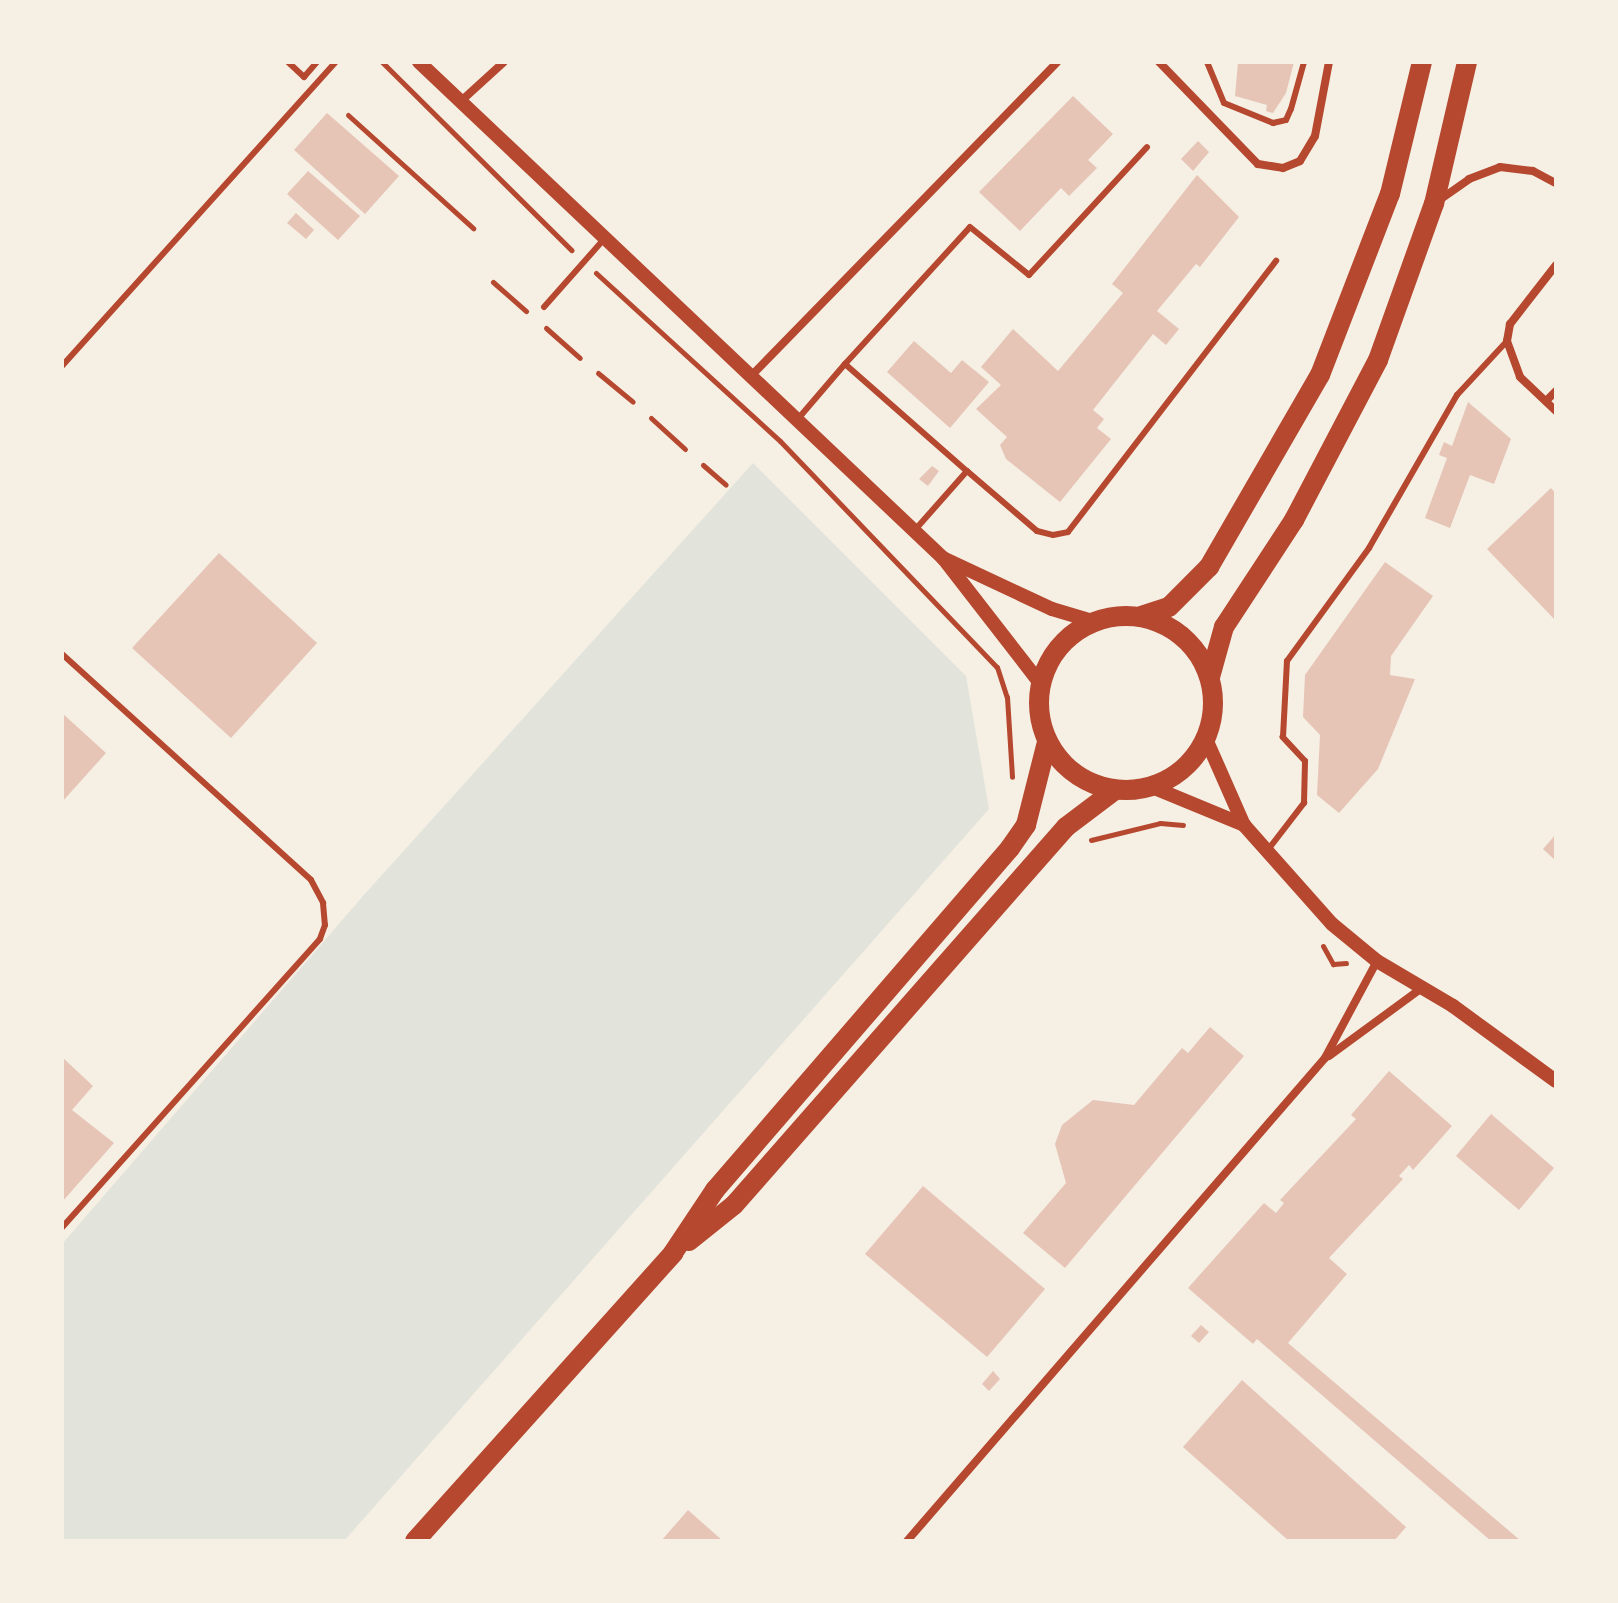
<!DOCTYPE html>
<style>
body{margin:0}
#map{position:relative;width:1618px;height:1603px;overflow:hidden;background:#f6efe4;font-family:Manrope,sans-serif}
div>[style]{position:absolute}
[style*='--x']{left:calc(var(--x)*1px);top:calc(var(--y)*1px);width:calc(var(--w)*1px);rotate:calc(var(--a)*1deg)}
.green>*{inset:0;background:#e2e4dc}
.building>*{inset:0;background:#e6c5b7}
.path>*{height:5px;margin:-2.5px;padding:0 2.5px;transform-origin:2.5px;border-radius:2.5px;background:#b5482f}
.service>*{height:6px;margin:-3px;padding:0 3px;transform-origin:3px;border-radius:3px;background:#b5482f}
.minor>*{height:8px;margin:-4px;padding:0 4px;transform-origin:4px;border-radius:4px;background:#b5482f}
.tertiary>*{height:14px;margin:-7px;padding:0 7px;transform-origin:7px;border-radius:7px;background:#b5482f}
.primary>*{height:20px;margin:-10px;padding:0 10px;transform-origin:10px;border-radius:10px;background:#b5482f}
.primary>.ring{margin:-10px;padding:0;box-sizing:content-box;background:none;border:20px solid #b5482f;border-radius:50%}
span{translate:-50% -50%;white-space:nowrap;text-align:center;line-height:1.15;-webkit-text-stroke:8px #f6efe4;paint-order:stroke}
.frame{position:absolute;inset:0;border:64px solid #f6efe4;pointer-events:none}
</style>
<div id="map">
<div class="green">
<div style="clip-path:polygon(753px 463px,966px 676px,989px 809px,344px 1541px,62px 1541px,62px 1244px,363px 896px)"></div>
</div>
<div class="building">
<div style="clip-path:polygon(1238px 62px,1294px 62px,1286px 93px,1273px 113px,1266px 111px,1267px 105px,1235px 96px)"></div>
<div style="clip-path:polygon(1073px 96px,1113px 134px,1088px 160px,1097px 168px,1069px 196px,1061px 188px,1020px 231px,979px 192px)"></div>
<div style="clip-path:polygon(327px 113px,399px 176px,365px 214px,294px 150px)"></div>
<div style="clip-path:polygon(1198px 141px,1209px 152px,1193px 171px,1181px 159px)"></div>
<div style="clip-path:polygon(308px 171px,360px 216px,338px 240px,287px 194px)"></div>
<div style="clip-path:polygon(1197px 175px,1239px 217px,1200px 267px,1196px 264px,1157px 311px,1179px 329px,1166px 345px,1153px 334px,1093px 410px,1104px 419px,1097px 428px,1111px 439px,1060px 502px,1006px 459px,1000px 445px,1007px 437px,976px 409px,1001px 385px,981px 367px,1013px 329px,1058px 371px,1123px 293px,1112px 284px)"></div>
<div style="clip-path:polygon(296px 213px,314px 230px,306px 239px,287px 223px)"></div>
<div style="clip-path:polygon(914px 341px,951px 373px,962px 360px,989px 382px,950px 428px,887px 372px)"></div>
<div style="clip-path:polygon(1468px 402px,1511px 439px,1494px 484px,1470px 475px,1450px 528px,1425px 518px,1447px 458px,1439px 455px,1444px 442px,1452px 446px)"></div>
<div style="clip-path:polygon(932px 466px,939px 471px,928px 486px,919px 479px)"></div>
<div style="clip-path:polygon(1551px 488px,1556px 494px,1556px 621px,1487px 549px)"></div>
<div style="clip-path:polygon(219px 553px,317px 643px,231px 738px,132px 648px)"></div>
<div style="clip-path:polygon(1385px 562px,1433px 596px,1391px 656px,1390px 675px,1415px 679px,1378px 769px,1339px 813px,1317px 795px,1320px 735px,1303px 717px,1305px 675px)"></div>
<div style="clip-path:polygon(62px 713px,106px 753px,62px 802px)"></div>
<div style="clip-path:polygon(1556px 834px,1556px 861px,1543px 849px)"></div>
<div style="clip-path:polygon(1210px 1027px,1244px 1056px,1065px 1268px,1023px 1233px,1066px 1183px,1055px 1144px,1062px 1125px,1093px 1100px,1134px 1105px,1182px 1048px,1188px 1053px)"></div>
<div style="clip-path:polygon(62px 1057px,93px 1086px,72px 1110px,114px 1143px,62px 1202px)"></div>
<div style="clip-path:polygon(1389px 1071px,1452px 1126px,1413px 1170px,1409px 1165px,1399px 1176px,1403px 1179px,1329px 1258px,1347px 1274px,1288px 1343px,1521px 1541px,1491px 1541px,1257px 1339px,1253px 1344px,1188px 1288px,1264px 1203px,1276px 1213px,1284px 1203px,1280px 1200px,1356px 1119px,1351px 1115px)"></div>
<div style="clip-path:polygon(1491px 1114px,1554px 1168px,1519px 1210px,1456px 1156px)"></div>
<div style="clip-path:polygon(923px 1186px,1045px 1289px,987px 1357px,865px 1254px)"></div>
<div style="clip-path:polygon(1201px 1325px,1209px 1332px,1199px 1343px,1191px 1336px)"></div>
<div style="clip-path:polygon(993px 1371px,1000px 1379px,989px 1391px,982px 1384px)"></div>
<div style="clip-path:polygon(1242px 1380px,1406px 1527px,1394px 1541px,1289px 1541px,1183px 1447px)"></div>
<div style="clip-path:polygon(688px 1510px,723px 1541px,661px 1541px)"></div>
</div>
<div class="path">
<div style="--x:382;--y:62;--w:267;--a:44.8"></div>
<div style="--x:348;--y:115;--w:169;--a:42.1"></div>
<div style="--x:596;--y:273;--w:249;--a:42.4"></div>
<div style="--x:780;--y:441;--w:313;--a:46.2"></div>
<div style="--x:997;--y:667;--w:32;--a:72"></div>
<div style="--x:1007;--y:697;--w:80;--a:86.4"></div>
<div style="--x:493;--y:282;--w:44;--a:41.3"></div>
<div style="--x:546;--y:328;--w:45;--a:41.4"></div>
<div style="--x:598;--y:373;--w:45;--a:39.6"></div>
<div style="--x:651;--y:418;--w:46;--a:42.4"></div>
<div style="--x:703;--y:465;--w:30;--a:41"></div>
<div style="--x:1091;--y:840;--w:71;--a:-13.8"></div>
<div style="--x:1160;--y:823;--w:23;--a:5"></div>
<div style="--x:1323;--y:946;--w:21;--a:61"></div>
<div style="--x:1333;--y:964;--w:13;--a:-4"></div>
</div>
<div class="service">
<div style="--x:288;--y:62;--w:22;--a:43"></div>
<div style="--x:304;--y:77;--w:20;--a:-49"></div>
<div style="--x:1207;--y:62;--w:44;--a:67.5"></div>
<div style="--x:1224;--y:103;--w:53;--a:22.2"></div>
<div style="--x:1273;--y:123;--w:13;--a:-13"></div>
<div style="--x:1286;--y:120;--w:12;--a:-66"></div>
<div style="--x:1291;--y:109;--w:49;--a:-74.5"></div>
<div style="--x:544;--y:307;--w:92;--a:-48.5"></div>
<div style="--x:845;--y:364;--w:185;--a:-47.6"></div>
<div style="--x:970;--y:227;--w:76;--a:39.1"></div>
<div style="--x:1029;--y:275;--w:174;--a:-47.3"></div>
<div style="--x:62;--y:366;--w:409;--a:-48"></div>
<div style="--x:797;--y:420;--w:74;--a:-49.4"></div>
<div style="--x:845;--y:364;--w:162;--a:41.3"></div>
<div style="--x:914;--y:531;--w:80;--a:-48.5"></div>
<div style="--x:967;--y:471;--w:92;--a:40.6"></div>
<div style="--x:1037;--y:531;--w:16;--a:14"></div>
<div style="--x:1053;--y:535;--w:15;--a:-11"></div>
<div style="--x:1068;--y:532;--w:342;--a:-52.5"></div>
<div style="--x:62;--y:654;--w:336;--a:42.2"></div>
<div style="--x:311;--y:880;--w:26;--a:62"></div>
<div style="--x:323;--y:903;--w:22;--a:85"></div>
<div style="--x:325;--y:925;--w:15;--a:110"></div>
<div style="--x:320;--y:939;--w:387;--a:131.8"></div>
<div style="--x:1267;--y:851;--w:61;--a:-52.4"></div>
<div style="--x:1304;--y:803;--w:42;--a:-88.6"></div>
<div style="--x:1305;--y:761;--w:33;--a:-133"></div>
<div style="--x:1283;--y:737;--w:76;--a:-87"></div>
<div style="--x:1287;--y:661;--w:140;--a:-54"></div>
<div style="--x:1369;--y:548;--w:177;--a:-60.1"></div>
<div style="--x:1457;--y:395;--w:74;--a:-47.2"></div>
</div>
<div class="minor">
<div style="--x:1159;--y:62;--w:142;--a:45.9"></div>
<div style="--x:1258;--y:164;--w:25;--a:9"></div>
<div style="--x:1283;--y:168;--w:18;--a:-22"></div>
<div style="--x:1300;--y:161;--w:29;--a:-59"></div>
<div style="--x:1315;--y:136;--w:75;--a:-79.3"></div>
<div style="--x:460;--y:102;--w:59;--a:-42.3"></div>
<div style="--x:1438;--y:201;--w:38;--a:-35"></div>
<div style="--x:1469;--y:179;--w:33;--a:-21"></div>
<div style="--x:1500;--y:167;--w:33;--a:7"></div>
<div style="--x:1533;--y:171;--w:26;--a:28"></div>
<div style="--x:1556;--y:265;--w:75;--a:127.9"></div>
<div style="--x:1510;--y:324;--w:17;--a:100"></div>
<div style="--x:1507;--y:341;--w:38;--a:70"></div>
<div style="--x:1520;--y:377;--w:50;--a:43.4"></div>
<div style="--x:751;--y:376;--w:438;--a:-45.7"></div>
<div style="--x:1546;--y:401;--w:14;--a:-45"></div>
<div style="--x:1329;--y:1056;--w:115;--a:-36.2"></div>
<div style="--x:907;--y:1541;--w:639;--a:-49.13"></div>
<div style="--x:1325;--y:1058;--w:110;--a:-61.8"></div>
</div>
<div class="tertiary">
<div style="--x:419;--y:62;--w:722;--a:43.43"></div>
<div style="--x:943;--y:558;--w:158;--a:52.2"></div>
<div style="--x:943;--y:558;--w:120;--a:25.1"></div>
<div style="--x:1052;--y:609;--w:42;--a:16.7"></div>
<div style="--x:1206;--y:739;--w:94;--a:66.2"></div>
<div style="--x:1244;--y:825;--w:132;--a:48.4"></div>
<div style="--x:1332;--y:924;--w:58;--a:39.4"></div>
<div style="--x:1377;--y:961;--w:88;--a:30.6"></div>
<div style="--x:1453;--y:1006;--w:127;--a:36.1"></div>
<div style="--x:1152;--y:787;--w:100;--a:22.4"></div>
</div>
<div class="primary">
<div class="ring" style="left:1039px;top:616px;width:154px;height:154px"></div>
<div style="--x:1141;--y:616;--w:29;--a:-18"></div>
<div style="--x:1169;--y:607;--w:57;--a:-45"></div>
<div style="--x:1209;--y:567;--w:222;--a:-60"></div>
<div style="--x:1320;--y:375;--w:194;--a:-68.9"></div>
<div style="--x:1390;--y:194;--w:136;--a:-76.4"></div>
<div style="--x:1210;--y:677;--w:52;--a:-74.4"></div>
<div style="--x:1224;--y:627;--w:128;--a:-56.8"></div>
<div style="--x:1294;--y:520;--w:181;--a:-62.3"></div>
<div style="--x:1378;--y:360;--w:166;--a:-70.3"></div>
<div style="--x:1434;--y:204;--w:146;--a:-76.9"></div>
<div style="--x:689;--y:1241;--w:58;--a:-38.7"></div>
<div style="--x:734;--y:1205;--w:503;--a:-48.71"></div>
<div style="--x:1066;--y:827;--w:61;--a:-37.1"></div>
<div style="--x:415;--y:1541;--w:387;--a:-48.1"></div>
<div style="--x:673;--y:1253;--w:76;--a:-56.3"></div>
<div style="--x:715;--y:1190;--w:452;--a:-49.2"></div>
<div style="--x:1010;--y:848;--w:28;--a:-55"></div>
<div style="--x:1026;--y:825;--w:86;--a:-75.8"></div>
</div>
<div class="frame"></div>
</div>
